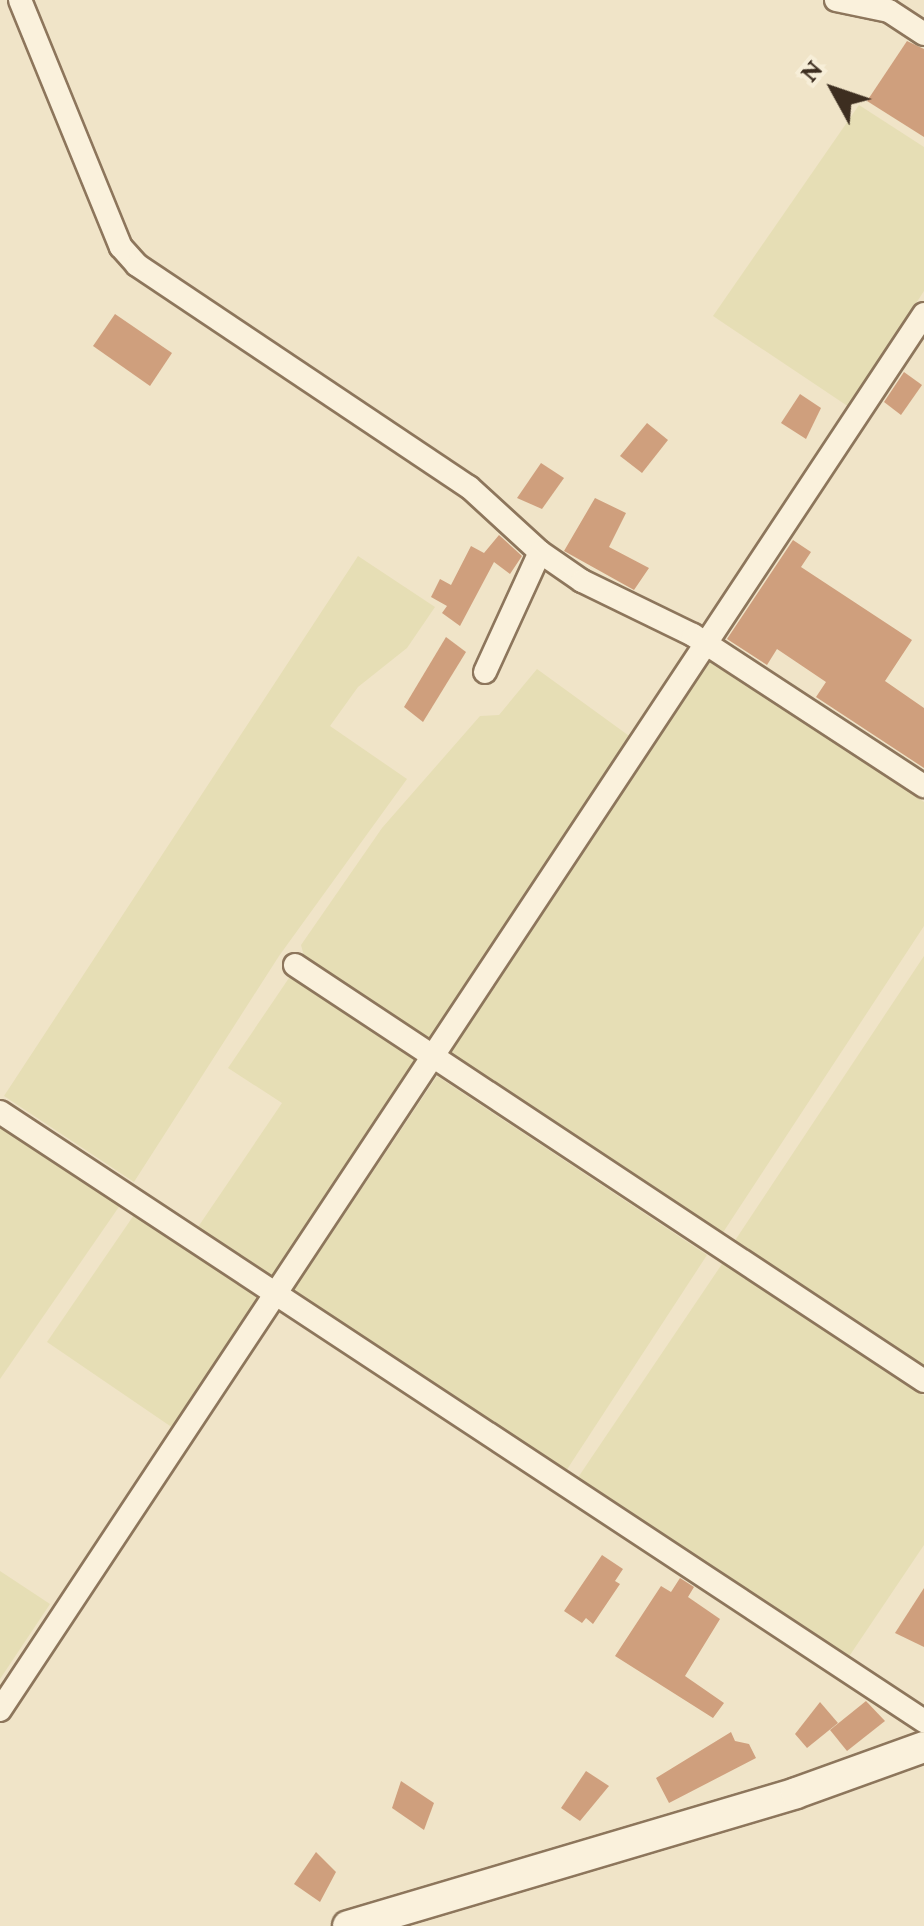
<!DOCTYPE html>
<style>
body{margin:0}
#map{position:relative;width:924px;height:1926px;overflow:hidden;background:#f0e4c8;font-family:"Crimson Pro",serif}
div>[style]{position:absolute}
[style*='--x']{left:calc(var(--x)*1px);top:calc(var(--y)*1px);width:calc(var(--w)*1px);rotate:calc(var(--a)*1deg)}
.farmland>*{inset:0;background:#e6deb5}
.building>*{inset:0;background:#cf9f7d}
.roads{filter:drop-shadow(2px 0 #8d765c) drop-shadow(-2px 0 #8d765c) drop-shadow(0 2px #8d765c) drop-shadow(0 -2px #8d765c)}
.minor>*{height:22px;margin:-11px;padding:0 11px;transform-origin:11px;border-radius:11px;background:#faf1dc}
.tertiary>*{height:30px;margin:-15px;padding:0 15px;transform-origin:15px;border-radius:15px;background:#faf1dc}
span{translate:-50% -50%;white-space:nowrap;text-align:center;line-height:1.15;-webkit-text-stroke:8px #f7eed8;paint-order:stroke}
.north{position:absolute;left:784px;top:40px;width:100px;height:100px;-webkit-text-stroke:8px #f7eed8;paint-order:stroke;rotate:310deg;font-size:28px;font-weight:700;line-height:40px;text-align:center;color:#3d2e20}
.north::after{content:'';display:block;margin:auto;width:35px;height:45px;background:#3d2e20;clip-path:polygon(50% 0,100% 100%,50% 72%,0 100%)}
</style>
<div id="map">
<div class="farmland">
<div style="clip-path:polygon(859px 105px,924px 147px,924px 291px,849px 407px,713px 316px)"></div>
<div style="clip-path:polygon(358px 556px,435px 607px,407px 648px,358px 687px,330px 726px,407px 779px,279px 956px,134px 1182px,4px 1096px)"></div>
<div style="clip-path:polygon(708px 660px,924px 802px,924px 926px,720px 1237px,449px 1053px)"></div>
<div style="clip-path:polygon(537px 669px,632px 738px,429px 1042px,304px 956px,301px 945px,382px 828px,480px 716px,499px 715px)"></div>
<div style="clip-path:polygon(924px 956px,924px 1368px,734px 1242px)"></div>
<div style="clip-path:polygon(291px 975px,418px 1062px,272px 1279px,198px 1227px,282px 1103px,228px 1068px)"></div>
<div style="clip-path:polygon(437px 1076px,707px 1255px,566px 1471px,294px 1290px)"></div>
<div style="clip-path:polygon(0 1120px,123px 1201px,0 1379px)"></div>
<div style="clip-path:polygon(136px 1212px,256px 1289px,258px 1301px,173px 1428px,47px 1342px)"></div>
<div style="clip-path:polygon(724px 1261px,924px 1396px,924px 1545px,848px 1658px,577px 1479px)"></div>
<div style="clip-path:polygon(0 1571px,50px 1604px,0 1679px)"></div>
</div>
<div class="building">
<div style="clip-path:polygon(907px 41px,924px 49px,924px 137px,867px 101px)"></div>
<div style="clip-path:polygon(115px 314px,172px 353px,150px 386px,93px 346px)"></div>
<div style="clip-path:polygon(904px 372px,922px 385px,901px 415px,884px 402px)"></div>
<div style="clip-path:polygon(800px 394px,821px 408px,806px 439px,781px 423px)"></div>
<div style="clip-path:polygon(647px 423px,668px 440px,642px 473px,620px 456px)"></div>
<div style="clip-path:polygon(541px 463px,564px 478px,542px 509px,517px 498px)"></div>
<div style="clip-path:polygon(595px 498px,626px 513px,609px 547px,649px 568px,634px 590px,564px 551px)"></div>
<div style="clip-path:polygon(499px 535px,522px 556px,510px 574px,494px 562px,460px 626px,442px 613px,447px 606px,431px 597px,440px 579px,451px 585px,471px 546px,484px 553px)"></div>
<div style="clip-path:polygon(793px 540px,811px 552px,801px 567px,912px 640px,885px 681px,924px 708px,924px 768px,816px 697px,826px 682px,777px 649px,767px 665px,727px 639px)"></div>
<div style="clip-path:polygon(446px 637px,466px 652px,423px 722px,404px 707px)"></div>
<div style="clip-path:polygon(602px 1555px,623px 1569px,615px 1581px,620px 1584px,593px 1624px,586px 1618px,582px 1623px,564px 1611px)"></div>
<div style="clip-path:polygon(680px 1578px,694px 1587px,688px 1597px,720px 1619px,685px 1676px,724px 1703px,713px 1718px,615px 1656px,661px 1586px,671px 1592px)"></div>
<div style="clip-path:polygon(924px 1588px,924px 1647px,895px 1633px)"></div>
<div style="clip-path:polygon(866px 1701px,885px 1721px,847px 1751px,830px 1730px)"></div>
<div style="clip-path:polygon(820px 1702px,838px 1723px,807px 1748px,795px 1734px)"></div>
<div style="clip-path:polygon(731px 1732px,735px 1741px,749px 1744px,756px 1758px,669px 1803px,656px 1778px)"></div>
<div style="clip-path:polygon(586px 1771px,609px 1786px,580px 1821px,561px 1808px)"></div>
<div style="clip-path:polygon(401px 1781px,434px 1803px,424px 1830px,392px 1808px)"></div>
<div style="clip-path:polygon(316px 1852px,336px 1872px,320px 1902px,294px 1884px)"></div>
</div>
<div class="roads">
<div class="minor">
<div style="--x:20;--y:0;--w:267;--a:67.8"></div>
<div style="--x:121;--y:247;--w:24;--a:48"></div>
<div style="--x:137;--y:265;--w:399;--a:33.8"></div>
<div style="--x:469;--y:487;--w:96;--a:42.5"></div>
<div style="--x:540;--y:552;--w:51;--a:34.6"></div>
<div style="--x:582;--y:581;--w:123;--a:25.9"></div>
<div style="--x:693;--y:635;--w:276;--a:33.2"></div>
<div style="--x:836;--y:0;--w:54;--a:11.7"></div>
<div style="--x:889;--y:11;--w:42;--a:33.3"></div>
<div style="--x:485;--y:672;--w:132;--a:-65.4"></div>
<div style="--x:295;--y:965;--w:754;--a:33.48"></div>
<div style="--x:0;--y:1112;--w:1107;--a:33.39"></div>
<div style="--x:0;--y:1710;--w:1674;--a:-56.5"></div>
</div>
<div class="tertiary">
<div style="--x:348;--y:1926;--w:467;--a:-16.5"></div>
<div style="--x:796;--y:1793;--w:136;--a:-19.8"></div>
</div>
</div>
<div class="north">N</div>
</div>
